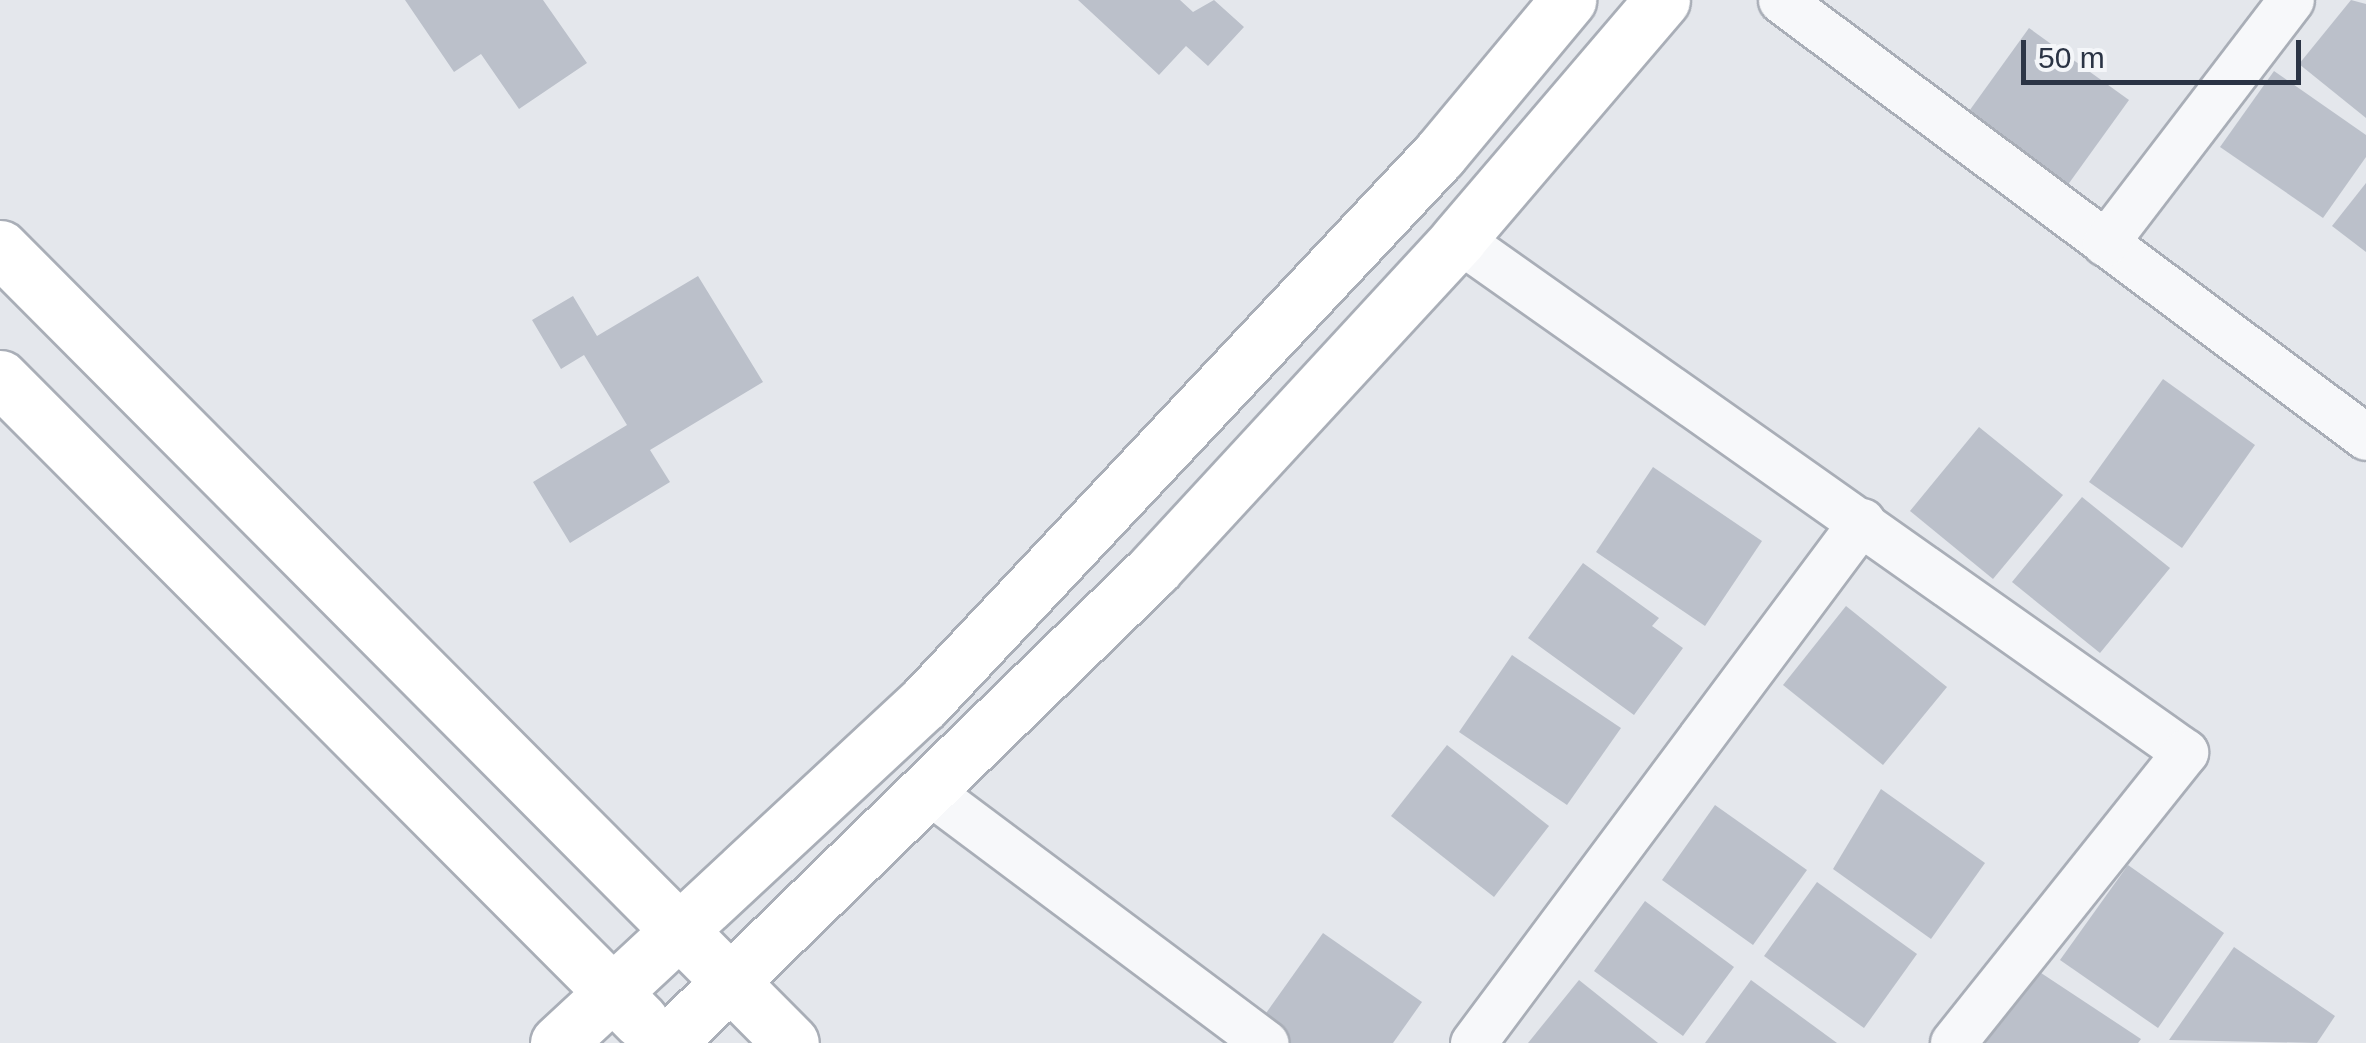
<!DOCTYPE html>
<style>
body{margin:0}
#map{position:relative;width:2366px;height:1043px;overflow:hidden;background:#e4e7ec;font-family:Arial,sans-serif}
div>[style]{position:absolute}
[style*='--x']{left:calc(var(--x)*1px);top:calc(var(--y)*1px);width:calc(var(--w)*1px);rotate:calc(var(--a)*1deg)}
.building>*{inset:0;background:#bbc0ca}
.roads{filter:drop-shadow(2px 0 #a9aeb7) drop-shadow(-2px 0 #a9aeb7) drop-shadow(0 2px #a9aeb7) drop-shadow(0 -2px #a9aeb7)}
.street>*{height:45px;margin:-22.5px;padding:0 22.5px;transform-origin:22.5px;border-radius:22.5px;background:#f7f8fa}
.primary>*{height:55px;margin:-27.5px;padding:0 27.5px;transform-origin:27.5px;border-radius:27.5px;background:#fff}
span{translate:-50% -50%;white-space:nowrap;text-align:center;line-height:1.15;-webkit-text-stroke:8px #f4f6f9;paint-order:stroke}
.scale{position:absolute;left:2021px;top:40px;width:280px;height:45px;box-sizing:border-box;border:5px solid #2b3445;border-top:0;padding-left:12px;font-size:30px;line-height:35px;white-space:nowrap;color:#2b3445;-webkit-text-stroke:8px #f4f6f9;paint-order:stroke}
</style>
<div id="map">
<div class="building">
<div style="clip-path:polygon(405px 0,543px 0,587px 63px,519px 109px,481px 54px,454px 72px)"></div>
<div style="clip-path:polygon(1078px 0,1180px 0,1193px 12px,1214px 0,1244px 27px,1208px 66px,1186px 46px,1159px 75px)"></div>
<div style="clip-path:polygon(2351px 0,2366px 4px,2366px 118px,2299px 64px)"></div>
<div style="clip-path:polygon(2029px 28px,2129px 100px,2067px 186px,1967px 114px)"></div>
<div style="clip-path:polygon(2274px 71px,2366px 135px,2366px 157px,2323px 218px,2220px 147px)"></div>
<div style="clip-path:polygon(2366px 183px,2366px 252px,2332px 226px)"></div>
<div style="clip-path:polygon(698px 276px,763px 382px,650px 450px,670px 482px,570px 543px,533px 482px,627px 425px,584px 355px,561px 369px,532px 320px,573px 296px,597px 336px)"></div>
<div style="clip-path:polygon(2163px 379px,2255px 445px,2182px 548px,2089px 482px)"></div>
<div style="clip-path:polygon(1979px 427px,2063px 495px,1993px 579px,1910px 511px)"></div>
<div style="clip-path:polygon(1653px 467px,1762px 541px,1705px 626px,1596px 552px)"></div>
<div style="clip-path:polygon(2082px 497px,2170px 568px,2100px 653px,2012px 582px)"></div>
<div style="clip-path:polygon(1583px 563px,1659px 618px,1652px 626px,1683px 648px,1634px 715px,1528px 638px)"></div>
<div style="clip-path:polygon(1846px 606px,1947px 687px,1883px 765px,1783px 685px)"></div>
<div style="clip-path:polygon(1512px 655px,1621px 728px,1567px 805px,1459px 732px)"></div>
<div style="clip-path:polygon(1447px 745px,1549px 826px,1494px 897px,1391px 816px)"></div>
<div style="clip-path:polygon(1881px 789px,1985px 863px,1931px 939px,1833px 869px)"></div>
<div style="clip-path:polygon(1715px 805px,1807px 870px,1753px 945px,1662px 880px)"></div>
<div style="clip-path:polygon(2128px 865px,2224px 933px,2158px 1028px,2060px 960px)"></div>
<div style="clip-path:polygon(1817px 882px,1917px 954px,1864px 1028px,1764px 956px)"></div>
<div style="clip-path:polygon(1645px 901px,1734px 967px,1683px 1036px,1594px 971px)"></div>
<div style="clip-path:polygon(1323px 933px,1422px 1002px,1393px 1043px,1287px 1043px,1254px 1030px)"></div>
<div style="clip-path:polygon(2234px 947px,2335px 1016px,2317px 1043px,2169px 1040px)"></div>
<div style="clip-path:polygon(2035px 969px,2141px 1039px,2138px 1043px,1984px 1043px)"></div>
<div style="clip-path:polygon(1579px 980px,1658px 1043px,1528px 1043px)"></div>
<div style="clip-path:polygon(1751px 980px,1837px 1043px,1705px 1043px)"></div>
</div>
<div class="roads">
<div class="street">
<div style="--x:1781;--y:0;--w:730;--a:36.76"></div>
<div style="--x:1458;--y:239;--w:890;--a:35.21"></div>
<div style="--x:2185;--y:752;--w:372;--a:128.6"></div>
<div style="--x:2105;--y:243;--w:306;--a:-52.6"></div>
<div style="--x:930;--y:792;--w:419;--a:36.8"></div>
<div style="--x:1473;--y:1043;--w:651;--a:-53.31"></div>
</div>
<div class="primary">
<div style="--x:0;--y:248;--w:1121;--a:45.14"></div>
<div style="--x:0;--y:378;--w:907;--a:45.09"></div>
<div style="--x:558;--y:1043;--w:500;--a:-42.9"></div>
<div style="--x:924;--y:703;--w:752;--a:-46.78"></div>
<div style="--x:1439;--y:155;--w:202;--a:-50.2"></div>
<div style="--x:667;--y:1043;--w:680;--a:-44.22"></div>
<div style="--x:1154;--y:569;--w:449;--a:-47.3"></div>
<div style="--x:1458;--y:239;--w:314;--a:-49.5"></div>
</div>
</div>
<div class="scale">50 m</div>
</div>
